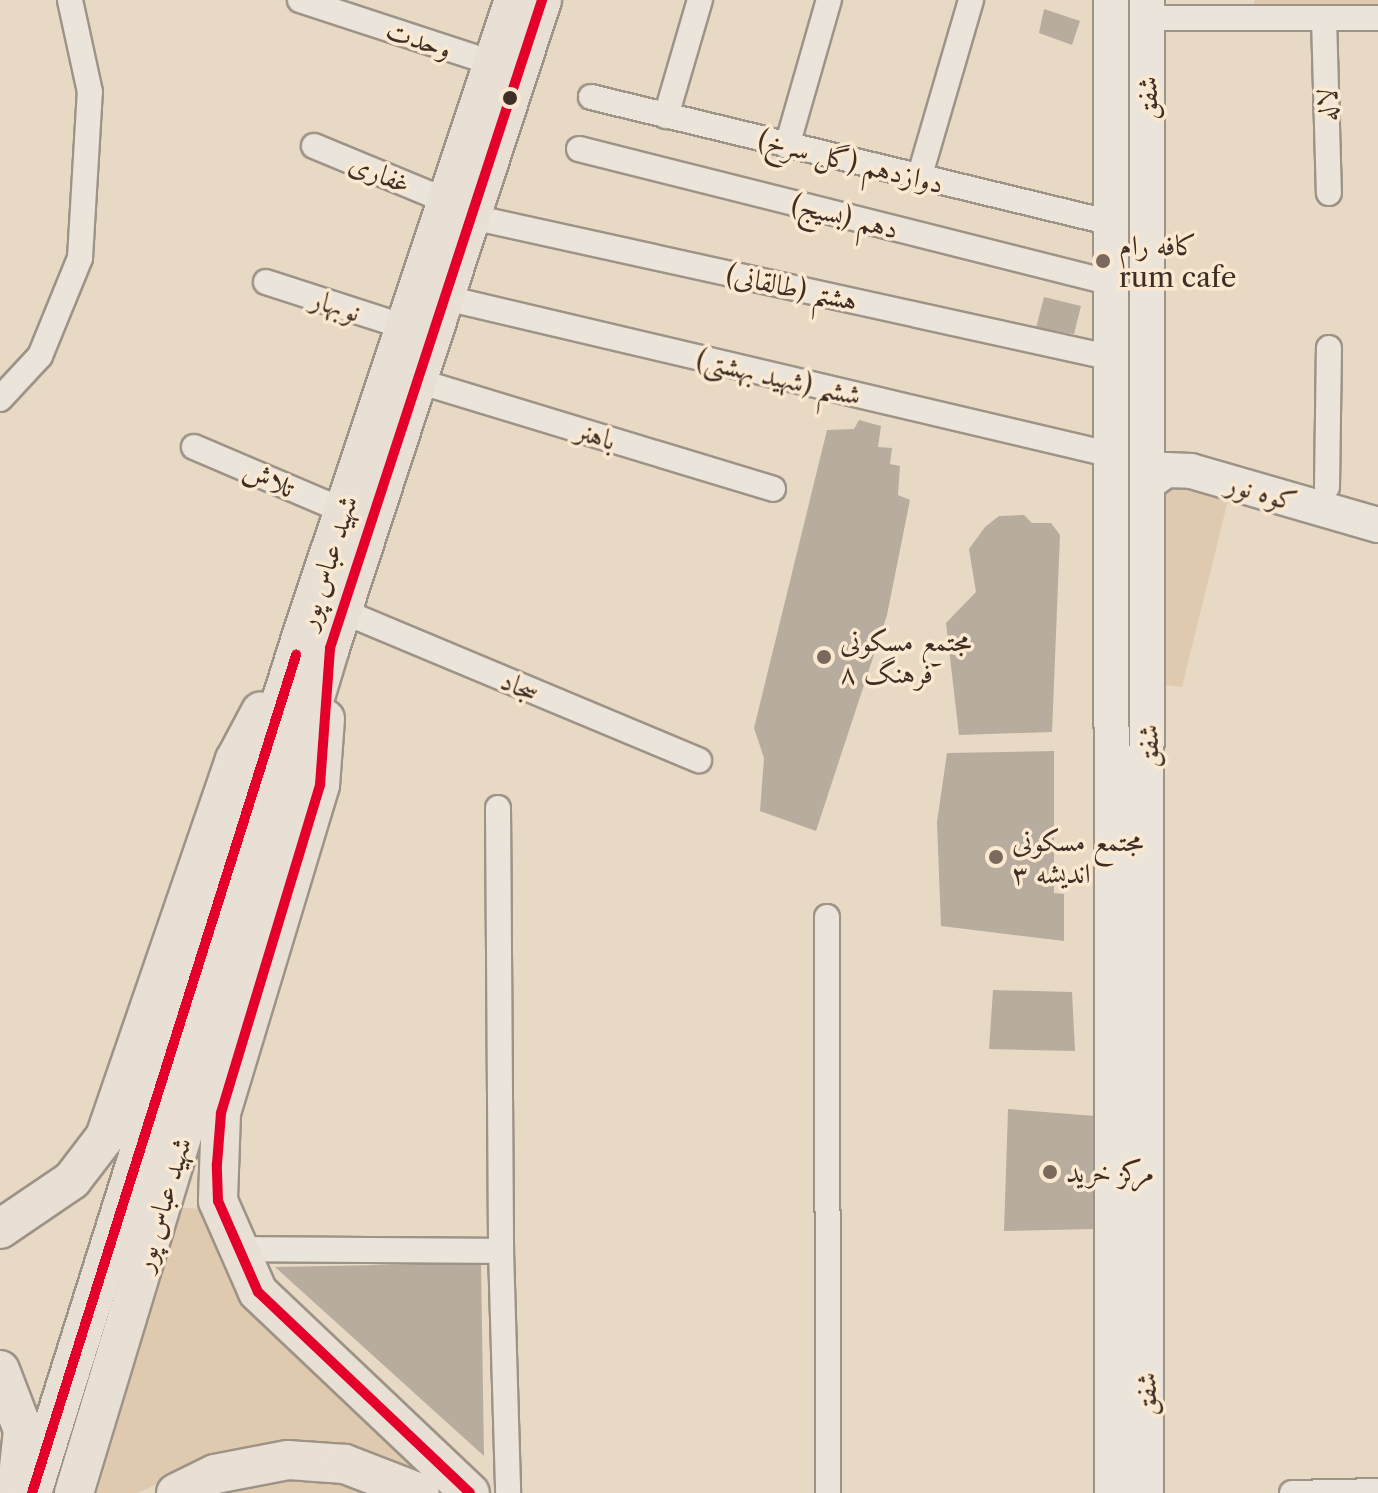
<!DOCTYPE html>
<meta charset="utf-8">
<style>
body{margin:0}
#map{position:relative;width:1378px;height:1493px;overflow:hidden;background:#e8d9c5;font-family:"Libre Caslon Text",Amiri,serif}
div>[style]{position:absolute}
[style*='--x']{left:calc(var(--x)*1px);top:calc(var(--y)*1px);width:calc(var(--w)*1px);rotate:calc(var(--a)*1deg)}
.green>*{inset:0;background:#dfcaaf}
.building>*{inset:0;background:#b7ac9e}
.roads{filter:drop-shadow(2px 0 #9e9387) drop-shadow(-2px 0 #9e9387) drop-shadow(0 2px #9e9387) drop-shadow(0 -2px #9e9387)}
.street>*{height:24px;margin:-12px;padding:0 12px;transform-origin:12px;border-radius:12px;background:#ebe4da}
.secondary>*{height:34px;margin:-17px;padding:0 17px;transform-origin:17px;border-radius:17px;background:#ebe4da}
.primary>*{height:38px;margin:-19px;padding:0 19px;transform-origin:19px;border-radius:19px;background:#e8e0d4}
.bus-1>*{height:10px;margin:-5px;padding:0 5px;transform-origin:5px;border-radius:5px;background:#e4002b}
.dots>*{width:22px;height:22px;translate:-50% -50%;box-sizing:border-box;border:4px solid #fae8d0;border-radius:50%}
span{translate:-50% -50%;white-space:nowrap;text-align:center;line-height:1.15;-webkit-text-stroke:7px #fae8d0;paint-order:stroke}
.street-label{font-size:28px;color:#3e2e25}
.poi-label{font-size:28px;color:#3e2e25}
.left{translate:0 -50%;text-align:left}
</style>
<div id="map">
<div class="green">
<div style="clip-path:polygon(1255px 0,1378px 0,1378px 8px,1253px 7px)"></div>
<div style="clip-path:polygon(1157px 482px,1230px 492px,1182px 687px,1154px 684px)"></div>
<div style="clip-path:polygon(182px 1208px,209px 1209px,448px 1493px,401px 1467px,221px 1454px,138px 1493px,97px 1493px)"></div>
<div style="clip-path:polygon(281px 1476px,363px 1487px,375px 1493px,217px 1493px)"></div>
</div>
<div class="building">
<div style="clip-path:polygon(1044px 9px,1080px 21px,1072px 45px,1039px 33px)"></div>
<div style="clip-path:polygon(1044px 297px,1081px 306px,1074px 334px,1036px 328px)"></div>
<div style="clip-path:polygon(859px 420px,881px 426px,878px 447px,892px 448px,890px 464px,900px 466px,898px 495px,910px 500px,887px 615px,816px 831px,760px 811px,764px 758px,754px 728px,827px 430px,854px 429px)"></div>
<div style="clip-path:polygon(1024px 515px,1032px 523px,1051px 523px,1060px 535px,1052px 732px,959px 735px,946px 623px,976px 592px,969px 549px,985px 527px,999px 516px)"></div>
<div style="clip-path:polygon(1054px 751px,1054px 893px,1064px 894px,1064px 941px,941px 926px,937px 822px,947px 753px)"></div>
<div style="clip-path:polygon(993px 990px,1072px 992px,1075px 1051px,989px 1049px)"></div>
<div style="clip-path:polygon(1008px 1109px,1095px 1116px,1093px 1229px,1004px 1231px)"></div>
<div style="clip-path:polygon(481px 1263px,484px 1456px,275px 1267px)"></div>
</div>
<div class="roads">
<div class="street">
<div style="--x:300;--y:0;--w:203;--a:18.1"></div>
<div style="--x:1147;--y:18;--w:231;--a:0"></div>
<div style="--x:1324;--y:18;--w:175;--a:88.4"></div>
<div style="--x:591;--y:97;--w:536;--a:13.6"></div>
<div style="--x:666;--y:116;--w:121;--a:-73.7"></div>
<div style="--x:314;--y:146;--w:144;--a:22.5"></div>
<div style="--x:787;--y:146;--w:152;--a:-74"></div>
<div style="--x:579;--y:149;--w:550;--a:14.11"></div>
<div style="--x:919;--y:178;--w:185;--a:-73.7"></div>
<div style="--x:472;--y:217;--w:656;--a:12.41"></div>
<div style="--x:266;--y:282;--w:146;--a:17.9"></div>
<div style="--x:446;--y:298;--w:685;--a:13.25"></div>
<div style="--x:418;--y:381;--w:371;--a:16.9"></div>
<div style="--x:0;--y:399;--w:59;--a:-47.1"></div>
<div style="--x:40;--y:356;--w:106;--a:-67.8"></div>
<div style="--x:80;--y:258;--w:166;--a:-86.6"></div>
<div style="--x:90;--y:92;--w:94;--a:-102.3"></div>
<div style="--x:194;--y:447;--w:163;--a:23.1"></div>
<div style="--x:1327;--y:487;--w:139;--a:-89.2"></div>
<div style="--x:342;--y:611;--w:387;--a:22.7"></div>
<div style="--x:498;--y:808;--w:443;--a:89.6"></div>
<div style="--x:827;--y:917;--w:576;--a:89.9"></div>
<div style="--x:236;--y:1249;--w:265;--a:0.4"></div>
<div style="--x:501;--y:1251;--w:242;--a:88.3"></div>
<div style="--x:1292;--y:1493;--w:86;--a:-1.3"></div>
</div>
<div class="secondary">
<div style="--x:1111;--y:0;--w:1493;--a:89.96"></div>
<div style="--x:1149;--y:482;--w:21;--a:-35"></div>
<div style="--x:1166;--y:470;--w:25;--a:2"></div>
<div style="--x:1191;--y:471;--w:195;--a:16.1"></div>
<div style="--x:1146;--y:1493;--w:1493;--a:-89.96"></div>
</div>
<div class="primary">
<div style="--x:325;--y:719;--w:66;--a:94.3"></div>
<div style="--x:320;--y:785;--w:343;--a:106.8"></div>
<div style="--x:221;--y:1113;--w:88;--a:92"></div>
<div style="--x:218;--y:1201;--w:99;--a:66.3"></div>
<div style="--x:258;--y:1292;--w:292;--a:43.5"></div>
<div style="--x:0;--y:1229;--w:87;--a:-34.2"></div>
<div style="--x:72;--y:1180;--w:54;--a:-52.5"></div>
<div style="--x:105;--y:1137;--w:399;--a:-71"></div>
<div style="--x:235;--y:760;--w:55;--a:-62"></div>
<div style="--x:0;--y:1370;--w:64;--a:69"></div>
<div style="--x:23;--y:1430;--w:56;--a:96.1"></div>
<div style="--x:32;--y:1493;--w:896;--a:-72.54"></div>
<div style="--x:301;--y:638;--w:673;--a:-71.54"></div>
<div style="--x:74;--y:1493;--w:883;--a:-73.15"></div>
<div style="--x:330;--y:648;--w:682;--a:-71.88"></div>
<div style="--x:176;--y:1493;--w:43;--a:-26"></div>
<div style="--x:215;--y:1474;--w:74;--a:-10.9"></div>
<div style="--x:288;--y:1460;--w:57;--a:4"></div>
<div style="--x:345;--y:1464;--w:80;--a:21.1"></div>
</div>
</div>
<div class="bus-1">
<div style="--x:32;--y:1493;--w:879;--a:-72.51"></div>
<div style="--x:470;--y:1493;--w:292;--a:-136.5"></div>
<div style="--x:258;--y:1292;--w:99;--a:-113.7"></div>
<div style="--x:218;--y:1201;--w:37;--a:-92"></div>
<div style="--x:217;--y:1164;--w:51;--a:-85.5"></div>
<div style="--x:221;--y:1113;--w:343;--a:-73.2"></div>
<div style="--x:320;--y:785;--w:137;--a:-85.8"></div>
<div style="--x:330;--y:648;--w:682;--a:-71.88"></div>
</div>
<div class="dots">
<div style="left:510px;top:98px;background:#3e2e25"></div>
<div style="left:1103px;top:261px;background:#7a6a5d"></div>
<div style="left:824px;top:657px;background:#7a6a5d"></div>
<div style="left:996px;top:857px;background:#7a6a5d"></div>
<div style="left:1050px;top:1172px;background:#7a6a5d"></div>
</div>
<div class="street-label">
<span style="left:419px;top:39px;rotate:18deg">وحدت</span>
<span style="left:1147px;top:98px;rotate:-90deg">شفق</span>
<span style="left:1327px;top:105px;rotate:-92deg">لاله</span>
<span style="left:851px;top:161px;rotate:14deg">دوازدهم (گل سرخ)</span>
<span style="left:380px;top:173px;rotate:22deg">غفاری</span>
<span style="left:845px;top:216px;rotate:14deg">دهم (بسیج)</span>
<span style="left:792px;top:287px;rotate:12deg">هشتم (طالقانی)</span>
<span style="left:336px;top:305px;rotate:18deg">نوبهار</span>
<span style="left:779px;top:377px;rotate:13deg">ششم (شهید بهشتی)</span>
<span style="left:596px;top:435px;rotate:17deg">باهنر</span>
<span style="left:269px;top:479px;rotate:23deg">تلاش</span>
<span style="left:1262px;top:492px;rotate:16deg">کوه نور</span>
<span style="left:327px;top:562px;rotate:-72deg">شهید عباس پور</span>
<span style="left:520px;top:686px;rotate:23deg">سجاد</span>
<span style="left:1148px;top:746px;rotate:-90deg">شفق</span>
<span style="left:162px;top:1204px;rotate:-73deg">شهید عباس پور</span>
<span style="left:1146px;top:1394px;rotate:-90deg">شفق</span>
</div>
<div class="poi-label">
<span class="left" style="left:1119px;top:261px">کافه رام<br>rum cafe</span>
<span class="left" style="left:840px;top:657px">مجتمع مسکونی<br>فرهنگ ۸</span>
<span class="left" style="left:1012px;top:857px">مجتمع مسکونی<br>اندیشه ۳</span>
<span class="left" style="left:1066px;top:1172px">مرکز خرید</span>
</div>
</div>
